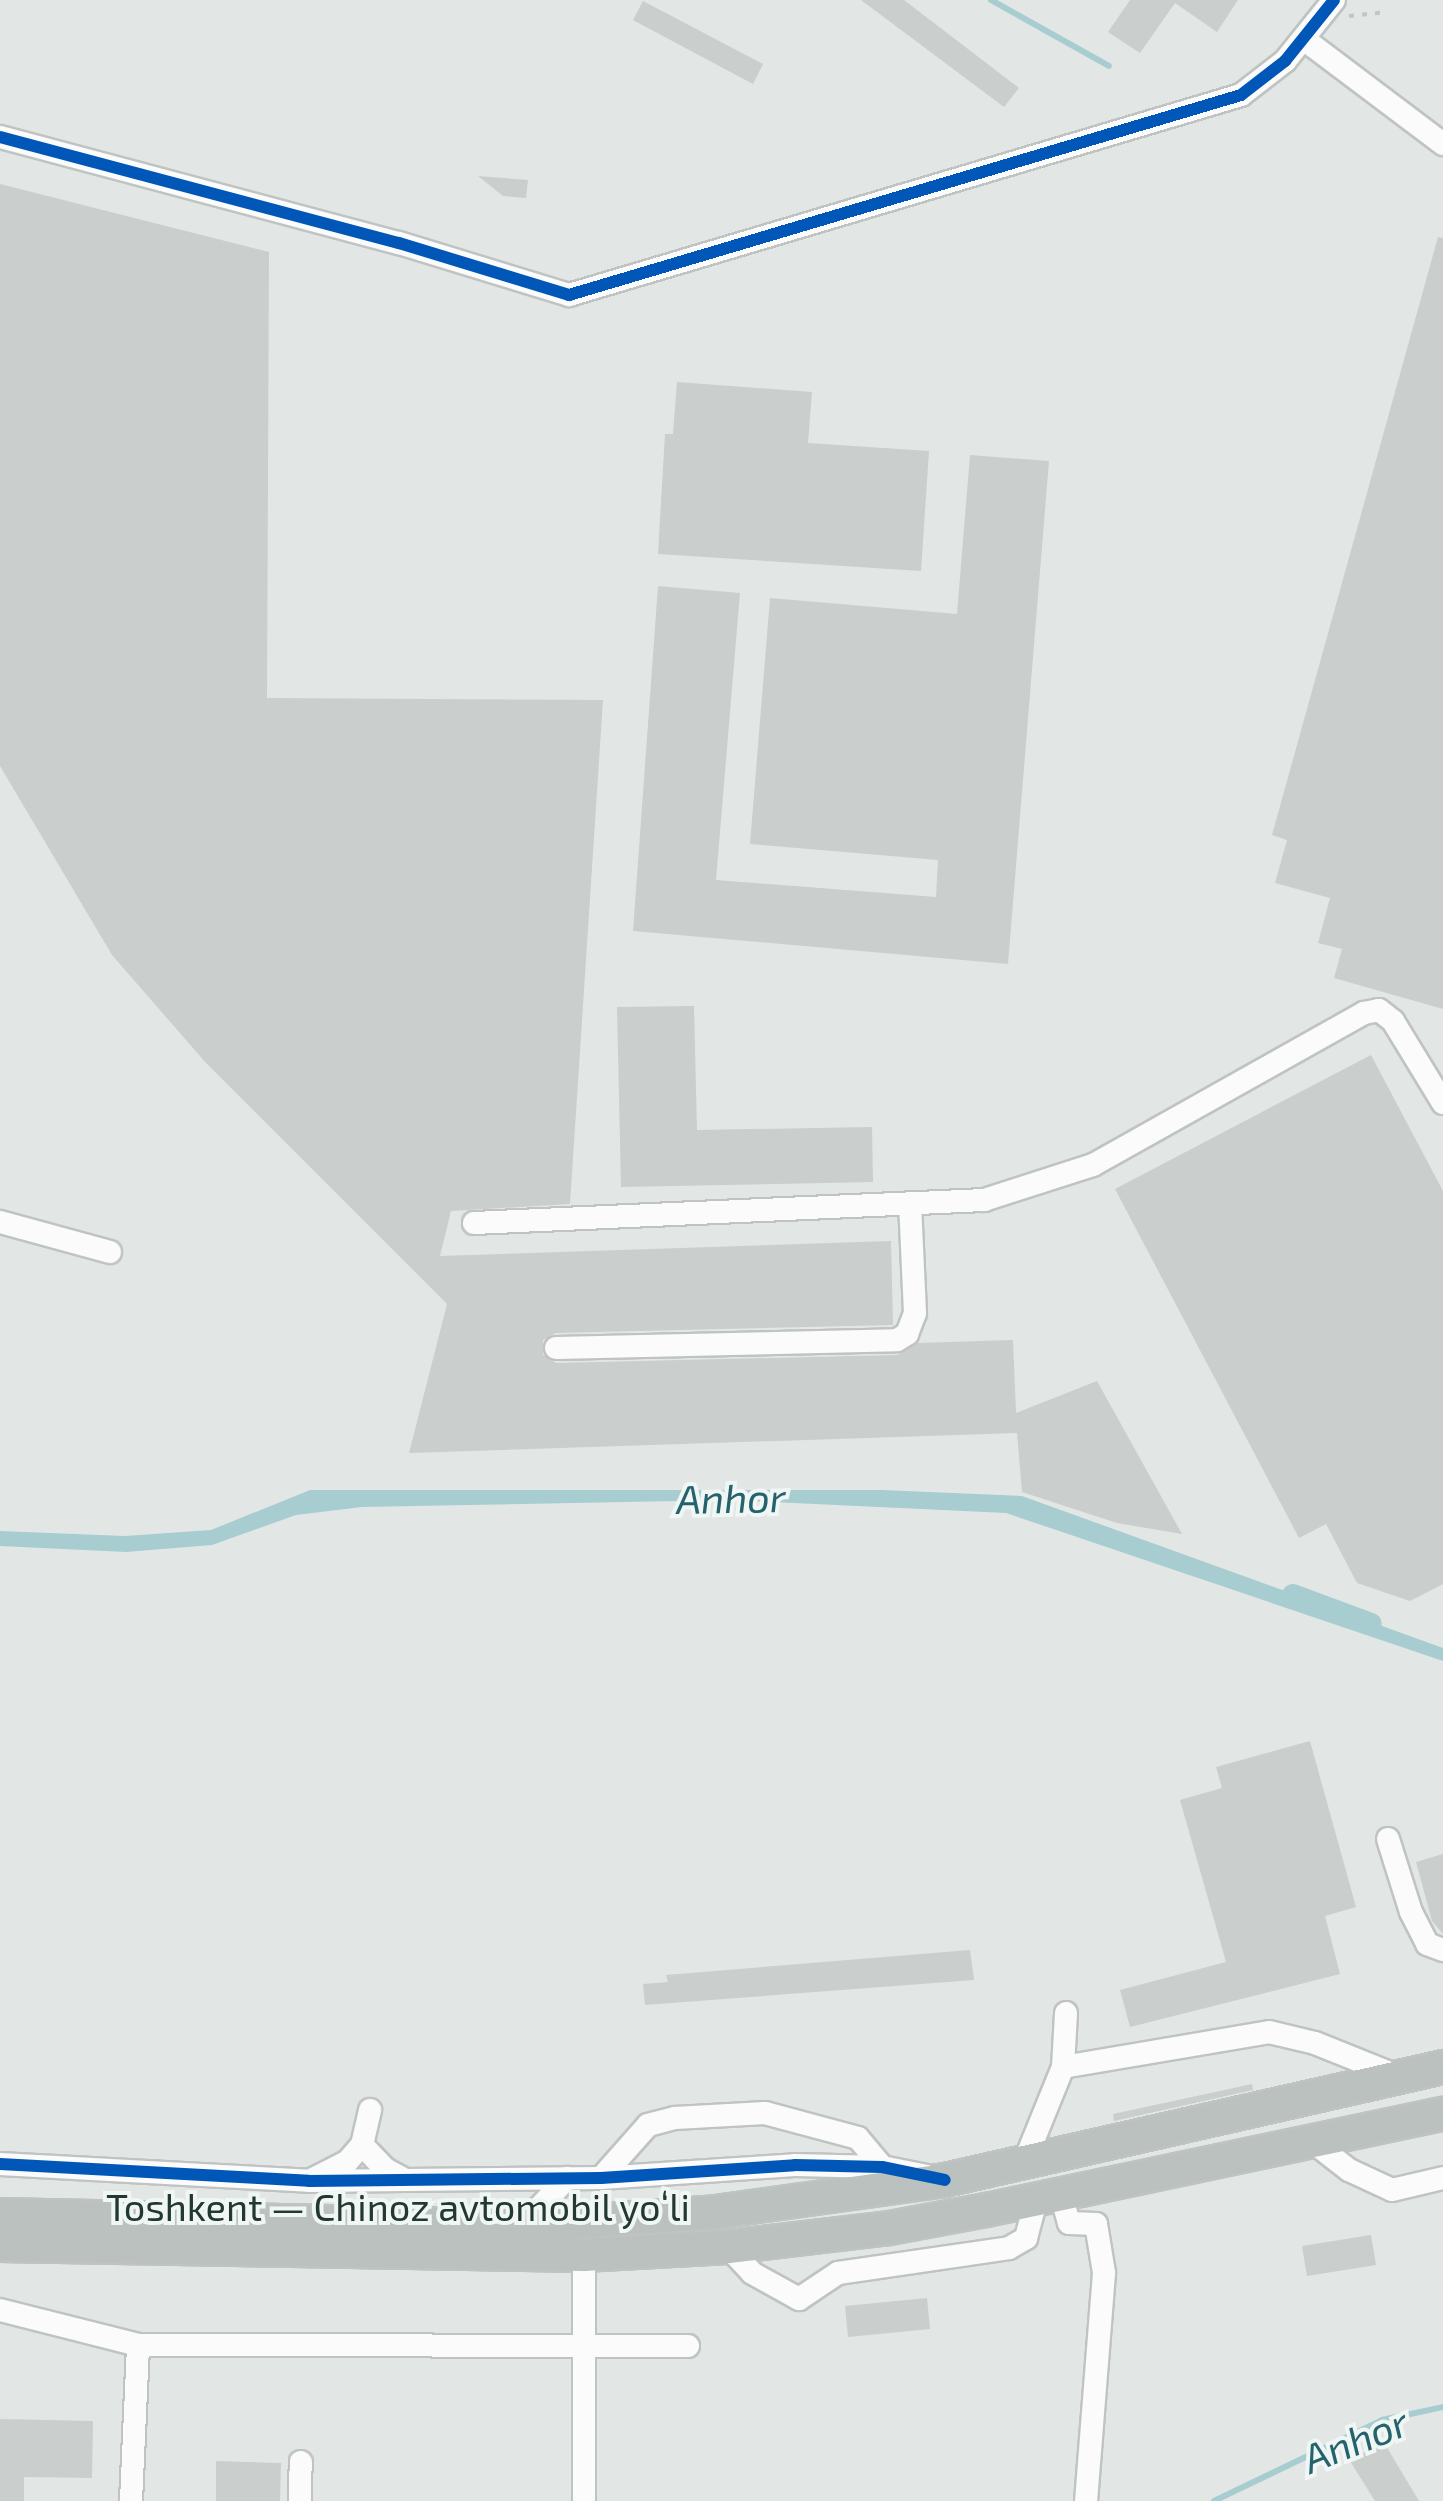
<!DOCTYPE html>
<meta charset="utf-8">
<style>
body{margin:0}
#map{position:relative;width:1443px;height:2501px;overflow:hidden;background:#e2e7e5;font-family:"Exo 2",sans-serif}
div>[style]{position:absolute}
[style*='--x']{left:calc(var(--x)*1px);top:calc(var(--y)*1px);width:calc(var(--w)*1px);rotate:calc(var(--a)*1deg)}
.water>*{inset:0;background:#a7cdd1}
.stream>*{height:6px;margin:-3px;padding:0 3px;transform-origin:3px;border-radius:3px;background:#a7cdd1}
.canal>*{height:22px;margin:-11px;padding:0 11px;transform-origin:11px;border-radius:11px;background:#a7cdd1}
.building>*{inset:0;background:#cacecc}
.path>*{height:4px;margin-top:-2px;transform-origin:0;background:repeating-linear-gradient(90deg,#c0c7c5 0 5px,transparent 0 13px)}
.roads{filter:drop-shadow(2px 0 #bfc4c2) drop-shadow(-2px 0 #bfc4c2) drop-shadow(0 2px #bfc4c2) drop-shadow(0 -2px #bfc4c2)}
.minor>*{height:22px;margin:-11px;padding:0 11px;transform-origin:11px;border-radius:11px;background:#fbfbfb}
.highway>*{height:32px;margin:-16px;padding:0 16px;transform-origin:16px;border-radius:16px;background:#bac1bf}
.cycleway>*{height:12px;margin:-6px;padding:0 6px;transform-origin:6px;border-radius:6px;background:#0057b8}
span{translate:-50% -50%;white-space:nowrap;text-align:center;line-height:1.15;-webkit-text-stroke:8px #f0f6f3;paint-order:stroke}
.street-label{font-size:38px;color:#233831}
.water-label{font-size:40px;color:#24636d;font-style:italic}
</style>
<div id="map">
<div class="water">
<div style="clip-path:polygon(310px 1490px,882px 1490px,1022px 1496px,1443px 1648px,1443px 1661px,1006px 1513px,730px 1500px,362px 1507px,296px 1515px,212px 1545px,126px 1552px,0 1546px,0 1531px,125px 1536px,211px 1530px)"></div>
</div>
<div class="stream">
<div style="--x:991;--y:0;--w:135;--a:29.2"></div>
<div style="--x:1214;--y:2501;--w:187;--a:-25.7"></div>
<div style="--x:1382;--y:2420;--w:62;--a:-12"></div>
</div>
<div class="canal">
<div style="--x:1293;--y:1595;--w:83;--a:20.4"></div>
</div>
<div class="building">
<div style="clip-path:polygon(861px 0,904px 0,1019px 88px,1004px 107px)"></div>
<div style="clip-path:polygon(1130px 0,1238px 0,1217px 32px,1175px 3px,1140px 53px,1108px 32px)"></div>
<div style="clip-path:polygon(643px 1px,763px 64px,753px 84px,633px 20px)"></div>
<div style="clip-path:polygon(478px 176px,528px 180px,526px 198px,503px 196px)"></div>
<div style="clip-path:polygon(0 184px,269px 252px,267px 698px,603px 700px,570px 1204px,451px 1211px,440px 1256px,891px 1241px,893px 1325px,556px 1333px,543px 1340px,543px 1355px,556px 1363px,897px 1355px,918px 1343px,1013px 1340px,1016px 1413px,1097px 1381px,1182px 1534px,1117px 1523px,1022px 1492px,1017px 1433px,409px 1453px,447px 1304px,206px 1063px,112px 955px,0 766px)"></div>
<div style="clip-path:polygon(1438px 237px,1443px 238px,1443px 1009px,1334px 978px,1342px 949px,1318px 943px,1330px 898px,1275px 883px,1287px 840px,1272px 835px)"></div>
<div style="clip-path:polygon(677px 382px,812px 392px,808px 443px,929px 451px,921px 571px,658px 554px,665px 434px,673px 434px)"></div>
<div style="clip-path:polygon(970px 455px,1049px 461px,1008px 964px,633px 931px,658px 586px,740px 593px,716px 880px,936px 897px,938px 860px,750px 844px,770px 598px,957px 614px)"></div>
<div style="clip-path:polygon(694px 1006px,697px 1130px,872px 1127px,873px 1182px,621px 1187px,617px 1007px)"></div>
<div style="clip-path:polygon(1371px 1055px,1443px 1191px,1443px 1584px,1410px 1601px,1357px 1583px,1326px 1524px,1299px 1538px,1115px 1189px)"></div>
<div style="clip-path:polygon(1310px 1741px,1356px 1907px,1325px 1916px,1340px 1974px,1130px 2027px,1120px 1990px,1226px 1962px,1180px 1800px,1222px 1788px,1216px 1767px)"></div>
<div style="clip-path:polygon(1443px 1854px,1443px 1934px,1432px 1921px,1416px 1862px)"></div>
<div style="clip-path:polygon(970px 1950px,974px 1980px,645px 2005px,643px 1984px,668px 1982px,666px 1975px)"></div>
<div style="clip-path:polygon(1252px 2084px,1253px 2090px,1114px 2121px,1113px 2114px)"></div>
<div style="clip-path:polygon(1371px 2235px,1376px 2265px,1307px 2276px,1302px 2246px)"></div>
<div style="clip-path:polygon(927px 2298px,930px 2329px,848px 2337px,845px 2306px)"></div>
<div style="clip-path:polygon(0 2419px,93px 2421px,92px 2478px,24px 2477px,24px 2501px,0 2501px)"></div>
<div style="clip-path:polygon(1383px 2441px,1419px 2501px,1375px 2501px,1350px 2461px)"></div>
<div style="clip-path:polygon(216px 2461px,281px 2463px,280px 2501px,216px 2501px)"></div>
</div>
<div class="path">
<div style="--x:1349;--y:16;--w:36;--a:-6"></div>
</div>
<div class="roads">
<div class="minor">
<div style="--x:1305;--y:40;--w:173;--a:37"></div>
<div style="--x:0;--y:137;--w:413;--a:14.9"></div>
<div style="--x:399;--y:243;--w:178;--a:17"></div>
<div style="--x:569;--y:295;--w:701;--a:-16.57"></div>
<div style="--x:1241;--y:95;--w:56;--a:-37.7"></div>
<div style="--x:1285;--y:61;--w:78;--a:-51.2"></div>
<div style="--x:0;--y:1222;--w:114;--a:15.3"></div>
<div style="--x:474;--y:1223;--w:511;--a:-2.58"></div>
<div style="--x:984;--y:1200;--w:114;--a:-17.8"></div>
<div style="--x:1093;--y:1165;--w:311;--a:-29.3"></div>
<div style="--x:1364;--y:1013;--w:15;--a:-11"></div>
<div style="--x:1379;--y:1010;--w:18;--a:38"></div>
<div style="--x:1393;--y:1021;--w:96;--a:58.6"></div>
<div style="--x:556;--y:1348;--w:341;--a:-1.3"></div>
<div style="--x:897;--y:1340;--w:12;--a:-31"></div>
<div style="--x:907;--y:1334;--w:22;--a:-69"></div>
<div style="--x:915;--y:1313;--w:110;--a:-92.6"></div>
<div style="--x:1388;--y:1839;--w:77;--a:72.5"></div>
<div style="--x:1411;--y:1912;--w:36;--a:63"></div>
<div style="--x:1427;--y:1944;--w:17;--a:21"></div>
<div style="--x:1063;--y:2067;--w:54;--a:-86.8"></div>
<div style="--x:1313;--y:2142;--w:46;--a:37.9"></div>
<div style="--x:1349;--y:2170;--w:47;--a:24.9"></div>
<div style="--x:1392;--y:2190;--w:52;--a:-13.2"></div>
<div style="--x:362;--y:2145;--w:36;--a:-77"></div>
<div style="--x:1024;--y:2163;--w:104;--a:-67.9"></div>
<div style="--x:1063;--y:2067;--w:209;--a:-9.6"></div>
<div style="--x:1269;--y:2032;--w:47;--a:13.4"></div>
<div style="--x:1315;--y:2043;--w:94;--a:21.9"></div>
<div style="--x:0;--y:2164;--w:309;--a:3.1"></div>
<div style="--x:309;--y:2181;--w:292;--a:-0.6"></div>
<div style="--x:601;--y:2178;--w:194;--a:-3.8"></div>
<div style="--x:795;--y:2165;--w:87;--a:1.3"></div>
<div style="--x:882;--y:2167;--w:46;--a:11.3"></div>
<div style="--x:601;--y:2178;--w:71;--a:-48.4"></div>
<div style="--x:648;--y:2125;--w:28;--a:-15"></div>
<div style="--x:675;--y:2118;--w:90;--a:-3.2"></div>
<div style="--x:765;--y:2113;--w:96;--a:15"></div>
<div style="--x:858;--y:2138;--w:38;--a:50"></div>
<div style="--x:313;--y:2179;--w:38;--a:-27"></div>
<div style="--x:347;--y:2162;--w:23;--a:-49"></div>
<div style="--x:362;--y:2145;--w:33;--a:46"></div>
<div style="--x:385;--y:2169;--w:19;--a:28"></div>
<div style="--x:1061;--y:2195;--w:29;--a:74"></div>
<div style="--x:1069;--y:2223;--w:27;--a:2"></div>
<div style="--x:1096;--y:2224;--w:50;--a:80.7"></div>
<div style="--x:1104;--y:2273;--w:229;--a:94.5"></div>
<div style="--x:522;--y:2226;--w:66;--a:-46.8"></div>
<div style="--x:728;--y:2247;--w:35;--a:47"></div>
<div style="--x:752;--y:2273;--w:54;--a:29"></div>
<div style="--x:799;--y:2299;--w:47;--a:-33.7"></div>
<div style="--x:838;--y:2273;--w:173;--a:-8.3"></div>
<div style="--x:1009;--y:2248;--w:20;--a:-30"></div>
<div style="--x:1026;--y:2238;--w:39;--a:-75"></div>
<div style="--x:584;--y:2255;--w:246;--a:90"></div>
<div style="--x:0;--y:2310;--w:142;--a:14.2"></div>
<div style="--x:138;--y:2345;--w:550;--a:0.1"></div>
<div style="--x:131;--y:2501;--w:156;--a:-87.4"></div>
<div style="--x:300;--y:2501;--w:39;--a:-89"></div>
</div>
<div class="highway">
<div style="--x:0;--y:2215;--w:522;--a:1.21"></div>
<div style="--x:522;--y:2226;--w:194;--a:-4.1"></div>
<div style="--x:715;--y:2212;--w:232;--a:-7.9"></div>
<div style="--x:945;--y:2180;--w:511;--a:-12.78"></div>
<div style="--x:0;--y:2245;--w:584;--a:0.98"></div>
<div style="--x:584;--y:2255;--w:144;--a:-3.2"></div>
<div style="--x:728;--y:2247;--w:162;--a:-6.7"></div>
<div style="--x:889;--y:2228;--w:99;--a:-10.5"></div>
<div style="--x:986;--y:2210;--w:467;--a:-11.9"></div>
</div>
</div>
<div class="cycleway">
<div style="--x:0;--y:137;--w:413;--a:14.9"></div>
<div style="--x:399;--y:243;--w:178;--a:17"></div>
<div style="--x:569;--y:295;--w:701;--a:-16.57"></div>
<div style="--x:1241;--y:95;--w:56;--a:-37.7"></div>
<div style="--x:1285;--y:61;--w:78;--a:-51.2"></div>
<div style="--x:0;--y:2164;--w:309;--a:3.1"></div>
<div style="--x:309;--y:2181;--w:292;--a:-0.6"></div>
<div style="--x:601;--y:2178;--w:194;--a:-3.8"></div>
<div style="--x:795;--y:2165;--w:87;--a:1.3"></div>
<div style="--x:882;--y:2167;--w:64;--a:11.7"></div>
</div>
<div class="street-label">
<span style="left:398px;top:2207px">Toshkent — Chinoz avtomobil yoʻli</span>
</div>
<div class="water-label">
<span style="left:731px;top:1497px;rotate:-1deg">Anhor</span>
<span style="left:1355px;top:2439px;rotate:-22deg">Anhor</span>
</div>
</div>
